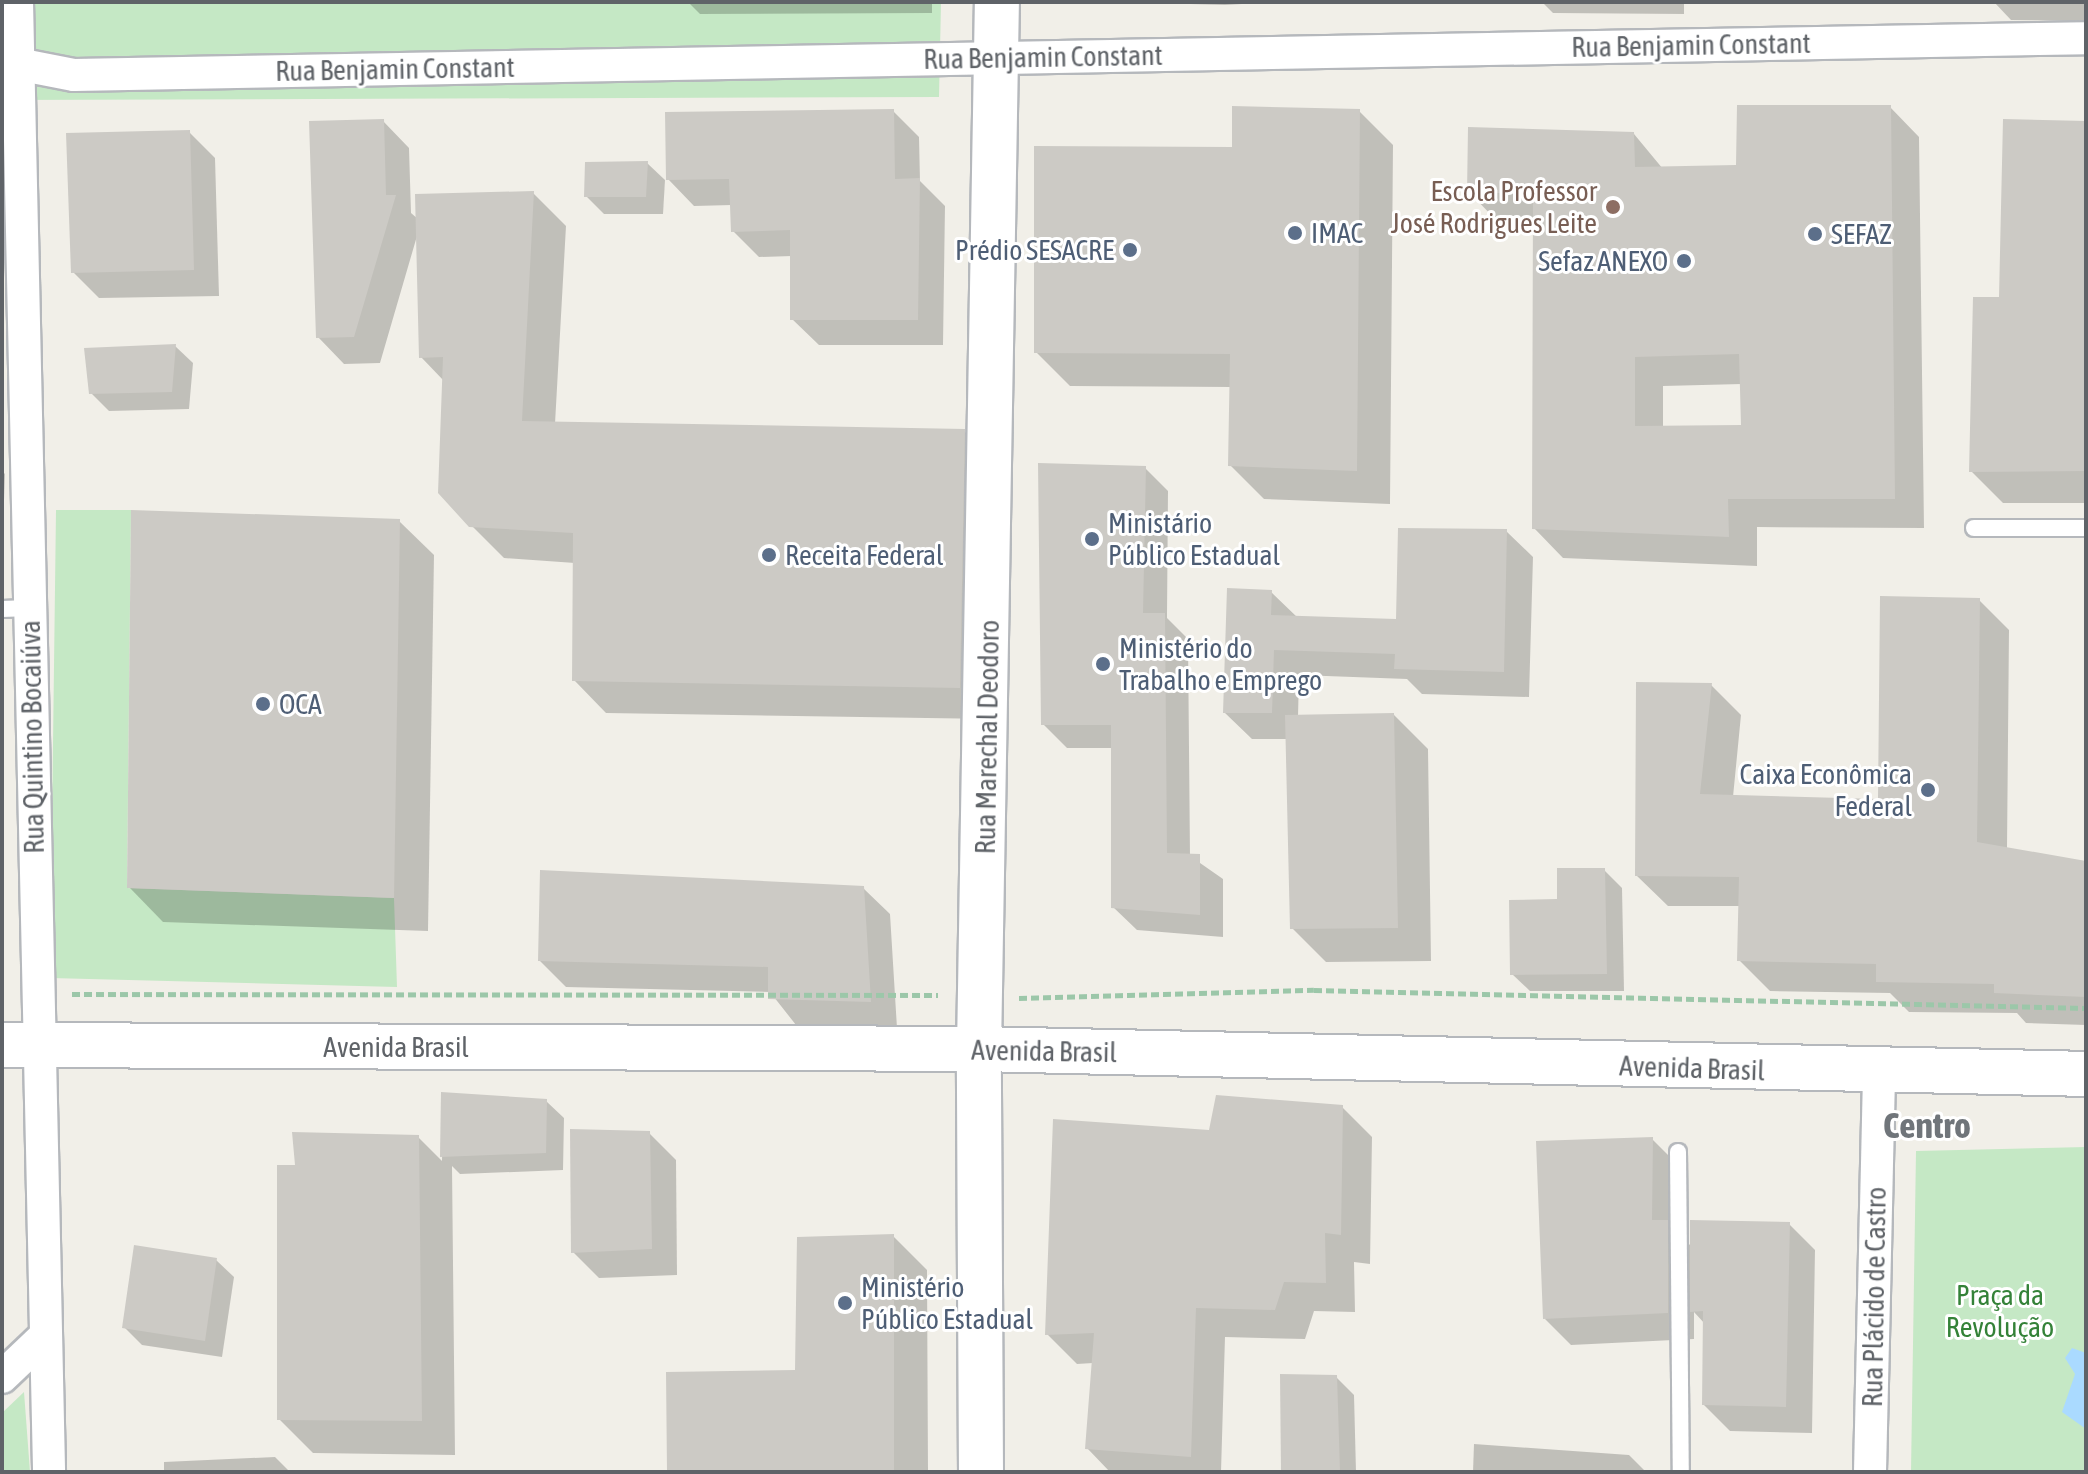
<!DOCTYPE html>
<meta charset="utf-8">
<style>
body{margin:0}
#map{position:relative;width:2088px;height:1474px;overflow:hidden;background:#f1efe8;font-family:"Asap Condensed",sans-serif}
div>[style]{position:absolute}
[style*='--x']{left:calc(var(--x)*1px);top:calc(var(--y)*1px);width:calc(var(--w)*1px);rotate:calc(var(--a)*1deg)}
.green>*{inset:0;background:#c5e8c5}
.water>*{inset:0;background:#aadaff}
.shadow>*{inset:0;background:#0003}
.building>*{inset:0;background:#cccac5}
.path>*{height:5px;margin-top:-2.5px;transform-origin:0;background:repeating-linear-gradient(90deg,#9cc7a9 0 8px,transparent 0 12px)}
.roads{filter:drop-shadow(2px 0 #b5b8bc) drop-shadow(-2px 0 #b5b8bc) drop-shadow(0 2px #b5b8bc) drop-shadow(0 -2px #b5b8bc)}
.lane>*{height:16px;margin:-8px;padding:0 8px;transform-origin:8px;border-radius:8px;background:#fff}
.street>*{height:32px;margin:-16px;padding:0 16px;transform-origin:16px;border-radius:16px;background:#fff}
.secondary>*{height:44px;margin:-22px;padding:0 22px;transform-origin:22px;border-radius:22px;background:#fff}
.dots>*{width:22px;height:22px;translate:-50% -50%;box-sizing:border-box;border:4px solid #fff;border-radius:50%}
span{translate:-50% -50%;white-space:nowrap;text-align:center;line-height:1.15;-webkit-text-stroke:6px #fff;paint-order:stroke}
.street-label{font-size:28px;color:#5f6368}
.education-label{font-size:28px;color:#785e54}
.right{translate:-100% -50%;text-align:right}
.service-label{font-size:28px;color:#4e5e75}
.left{translate:0 -50%;text-align:left}
.park-label{font-size:28px;color:#348238}
.district-label{font-size:36px;color:#70757a;font-weight:700}
.frame{position:absolute;inset:0;border:4px solid #5f6368;pointer-events:none}
</style>
<div id="map">
<div class="green">
<div style="clip-path:polygon(2px 2px,941px 2px,939px 97px,2px 100px)"></div>
<div style="clip-path:polygon(56px 510px,131px 510px,127px 888px,394px 898px,397px 987px,50px 978px)"></div>
<div style="clip-path:polygon(2086px 1147px,2086px 1472px,1911px 1472px,1916px 1151px)"></div>
<div style="clip-path:polygon(24px 1392px,30px 1472px,2px 1472px,2px 1413px)"></div>
</div>
<div class="water">
<div style="clip-path:polygon(2072px 1348px,2086px 1353px,2086px 1429px,2062px 1412px,2075px 1374px,2065px 1358px)"></div>
</div>
<div class="shadow">
<div style="clip-path:polygon(688px 2px,932px 2px,932px 13px,700px 14px)"></div>
<div style="clip-path:polygon(1119px 2px,1277px 2px,1225px 5px)"></div>
<div style="clip-path:polygon(1409px 2px,1536px 2px,1410px 3px)"></div>
<div style="clip-path:polygon(1542px 2px,1684px 2px,1684px 14px,1553px 13px)"></div>
<div style="clip-path:polygon(1994px 2px,2086px 2px,2086px 21px,2011px 20px)"></div>
<div style="clip-path:polygon(evenodd,1890px 107px,1919px 137px,1924px 528px,1757px 527px,1757px 566px,1563px 558px,1534px 528px,1535px 222px,1498px 222px,1469px 192px,1634px 134px,1663px 169px,1738px 167px,1890px 107px,1742px 384px,1743px 427px,1663px 428px,1663px 386px,1742px 384px)"></div>
<div style="clip-path:polygon(893px 111px,919px 137px,920px 181px,945px 206px,943px 345px,819px 345px,792px 319px,792px 256px,759px 257px,733px 231px,732px 205px,694px 206px,668px 179px)"></div>
<div style="clip-path:polygon(1359px 111px,1393px 145px,1390px 504px,1264px 499px,1230px 465px,1231px 387px,1070px 386px,1036px 352px,1234px 149px)"></div>
<div style="clip-path:polygon(383px 121px,409px 148px,411px 213px,418px 219px,533px 193px,566px 226px,555px 424px,964px 431px,996px 463px,992px 719px,606px 713px,574px 680px,575px 563px,504px 558px,471px 525px,444px 381px,421px 357px,417px 236px,380px 363px,344px 364px,318px 337px)"></div>
<div style="clip-path:polygon(2086px 123px,2086px 503px,2003px 503px,1971px 471px,2001px 299px)"></div>
<div style="clip-path:polygon(189px 132px,215px 158px,219px 296px,99px 298px,73px 272px)"></div>
<div style="clip-path:polygon(647px 163px,665px 180px,663px 214px,604px 214px,586px 196px)"></div>
<div style="clip-path:polygon(175px 346px,193px 363px,189px 409px,109px 411px,91px 393px)"></div>
<div style="clip-path:polygon(1145px 468px,1168px 491px,1167px 618px,1188px 639px,1190px 856px,1223px 879px,1223px 937px,1137px 930px,1113px 907px,1113px 748px,1067px 748px,1043px 724px)"></div>
<div style="clip-path:polygon(2px 471px,5px 474px,2px 555px)"></div>
<div style="clip-path:polygon(399px 521px,434px 555px,428px 931px,163px 922px,129px 887px)"></div>
<div style="clip-path:polygon(1506px 531px,1533px 557px,1529px 697px,1422px 694px,1407px 679px,1299px 675px,1298px 717px,1394px 715px,1428px 749px,1431px 961px,1326px 962px,1292px 928px,1288px 739px,1252px 739px,1225px 713px,1271px 592px,1298px 618px,1398px 621px)"></div>
<div style="clip-path:polygon(1979px 600px,2009px 630px,2007px 849px,2086px 863px,2086px 1025px,2026px 1023px,2017px 1013px,1909px 1012px,1890px 993px,1770px 991px,1739px 960px,1740px 906px,1668px 906px,1637px 876px,1711px 685px,1741px 715px,1733px 797px,1880px 801px)"></div>
<div style="clip-path:polygon(1604px 870px,1622px 888px,1624px 991px,1530px 991px,1512px 974px,1559px 901px)"></div>
<div style="clip-path:polygon(863px 888px,890px 914px,897px 1028px,796px 1025px,770px 992px,566px 987px,540px 961px)"></div>
<div style="clip-path:polygon(443px 1094px,546px 1101px,564px 1118px,563px 1170px,460px 1174px,452px 1166px,455px 1455px,313px 1453px,279px 1419px,298px 1167px,418px 1137px,442px 1161px)"></div>
<div style="clip-path:polygon(1342px 1107px,1372px 1137px,1370px 1264px,1354px 1262px,1355px 1312px,1314px 1311px,1305px 1339px,1225px 1337px,1221px 1472px,1110px 1472px,1087px 1448px,1093px 1363px,1077px 1364px,1047px 1334px,1210px 1132px)"></div>
<div style="clip-path:polygon(649px 1133px,676px 1160px,677px 1275px,599px 1278px,573px 1252px)"></div>
<div style="clip-path:polygon(1652px 1139px,1678px 1165px,1678px 1233px,1692px 1247px,1789px 1224px,1815px 1250px,1812px 1433px,1730px 1431px,1704px 1405px,1705px 1324px,1694px 1312px,1694px 1339px,1571px 1345px,1545px 1319px)"></div>
<div style="clip-path:polygon(893px 1236px,927px 1270px,928px 1472px,669px 1472px,797px 1372px)"></div>
<div style="clip-path:polygon(216px 1260px,234px 1277px,222px 1357px,142px 1345px,124px 1327px)"></div>
<div style="clip-path:polygon(1336px 1377px,1354px 1395px,1356px 1472px,1292px 1472px)"></div>
<div style="clip-path:polygon(1474px 1444px,1629px 1455px,1646px 1472px,1473px 1472px)"></div>
<div style="clip-path:polygon(275px 1457px,290px 1472px,164px 1472px,164px 1462px)"></div>
</div>
<div class="building">
<div style="clip-path:polygon(evenodd,1737px 105px,1891px 105px,1895px 499px,1728px 499px,1729px 537px,1532px 529px,1533px 193px,1467px 193px,1468px 127px,1634px 132px,1635px 167px,1736px 165px,1737px 105px,1739px 354px,1741px 425px,1635px 426px,1635px 357px,1739px 354px)"></div>
<div style="clip-path:polygon(1232px 106px,1360px 109px,1357px 471px,1228px 466px,1230px 354px,1034px 353px,1034px 146px,1232px 147px)"></div>
<div style="clip-path:polygon(894px 109px,895px 179px,920px 178px,918px 320px,790px 320px,790px 230px,731px 232px,729px 179px,666px 180px,665px 112px)"></div>
<div style="clip-path:polygon(384px 119px,386px 195px,396px 195px,354px 337px,316px 338px,309px 121px)"></div>
<div style="clip-path:polygon(2003px 119px,2086px 121px,2086px 471px,1969px 472px,1973px 297px,1999px 297px)"></div>
<div style="clip-path:polygon(190px 130px,194px 270px,71px 273px,66px 133px)"></div>
<div style="clip-path:polygon(648px 161px,646px 197px,584px 197px,585px 162px)"></div>
<div style="clip-path:polygon(534px 191px,522px 421px,965px 429px,960px 688px,572px 681px,573px 533px,469px 527px,438px 493px,443px 357px,419px 358px,415px 194px)"></div>
<div style="clip-path:polygon(176px 344px,172px 392px,89px 394px,84px 348px)"></div>
<div style="clip-path:polygon(1038px 463px,1146px 466px,1143px 613px,1165px 613px,1167px 853px,1200px 854px,1200px 915px,1111px 908px,1111px 725px,1041px 725px)"></div>
<div style="clip-path:polygon(131px 510px,400px 519px,394px 898px,127px 888px)"></div>
<div style="clip-path:polygon(1398px 528px,1507px 529px,1504px 672px,1394px 669px,1395px 654px,1274px 650px,1272px 713px,1223px 713px,1227px 588px,1272px 590px,1271px 615px,1396px 619px)"></div>
<div style="clip-path:polygon(1880px 596px,1980px 598px,1977px 842px,2086px 861px,2086px 997px,1994px 993px,1994px 984px,1876px 982px,1876px 964px,1737px 961px,1739px 877px,1635px 876px,1636px 682px,1712px 683px,1700px 794px,1878px 799px)"></div>
<div style="clip-path:polygon(1394px 713px,1398px 928px,1290px 929px,1285px 715px)"></div>
<div style="clip-path:polygon(1557px 868px,1605px 868px,1607px 974px,1510px 975px,1509px 900px,1557px 899px)"></div>
<div style="clip-path:polygon(540px 870px,864px 886px,871px 1002px,768px 999px,768px 967px,538px 961px)"></div>
<div style="clip-path:polygon(441px 1092px,547px 1099px,546px 1153px,440px 1157px)"></div>
<div style="clip-path:polygon(1216px 1095px,1343px 1105px,1341px 1235px,1325px 1233px,1326px 1283px,1284px 1282px,1275px 1310px,1196px 1308px,1191px 1457px,1085px 1449px,1094px 1333px,1045px 1335px,1053px 1119px,1209px 1130px)"></div>
<div style="clip-path:polygon(570px 1129px,650px 1131px,652px 1249px,571px 1253px)"></div>
<div style="clip-path:polygon(292px 1132px,419px 1135px,422px 1421px,277px 1420px,277px 1165px,295px 1165px)"></div>
<div style="clip-path:polygon(1653px 1137px,1652px 1220px,1668px 1220px,1668px 1313px,1543px 1319px,1536px 1141px)"></div>
<div style="clip-path:polygon(1690px 1220px,1790px 1222px,1786px 1407px,1702px 1405px,1703px 1311px,1690px 1312px)"></div>
<div style="clip-path:polygon(894px 1234px,894px 1472px,667px 1472px,666px 1372px,795px 1370px,797px 1237px)"></div>
<div style="clip-path:polygon(134px 1245px,217px 1258px,205px 1341px,122px 1328px)"></div>
<div style="clip-path:polygon(1280px 1374px,1337px 1375px,1340px 1472px,1281px 1472px)"></div>
</div>
<div class="path">
<div style="--x:72;--y:994;--w:866;--a:0.07"></div>
<div style="--x:1019;--y:998;--w:295;--a:-1.6"></div>
<div style="--x:1314;--y:990;--w:772;--a:1.34"></div>
</div>
<div class="roads">
<div class="lane">
<div style="--x:1974;--y:528;--w:112;--a:0"></div>
<div style="--x:2;--y:609;--w:27;--a:-2"></div>
<div style="--x:1678;--y:1152;--w:320;--a:89.5"></div>
</div>
<div class="street">
<div style="--x:17;--y:2;--w:1470;--a:88.75"></div>
<div style="--x:2;--y:61;--w:73;--a:11"></div>
<div style="--x:74;--y:75;--w:2012;--a:-1.05"></div>
<div style="--x:2;--y:1377;--w:58;--a:-43.6"></div>
<div style="--x:1870;--y:1472;--w:398;--a:-88.7"></div>
</div>
<div class="secondary">
<div style="--x:2;--y:1045;--w:977;--a:0.23"></div>
<div style="--x:979;--y:1049;--w:1107;--a:1.29"></div>
<div style="--x:981;--y:1472;--w:423;--a:-90.3"></div>
<div style="--x:979;--y:1049;--w:1047;--a:-89.02"></div>
</div>
</div>
<div class="dots">
<div style="left:1613px;top:207px;background:#8d6e63"></div>
<div style="left:1295px;top:233px;background:#5c6f8a"></div>
<div style="left:1815px;top:234px;background:#5c6f8a"></div>
<div style="left:1130px;top:250px;background:#5c6f8a"></div>
<div style="left:1684px;top:261px;background:#5c6f8a"></div>
<div style="left:1092px;top:539px;background:#5c6f8a"></div>
<div style="left:769px;top:555px;background:#5c6f8a"></div>
<div style="left:1103px;top:664px;background:#5c6f8a"></div>
<div style="left:263px;top:704px;background:#5c6f8a"></div>
<div style="left:1928px;top:790px;background:#5c6f8a"></div>
<div style="left:845px;top:1303px;background:#5c6f8a"></div>
</div>
<div class="street-label">
<span style="left:1691px;top:45px;rotate:-1deg">Rua Benjamin Constant</span>
<span style="left:1043px;top:57px;rotate:-1deg">Rua Benjamin Constant</span>
<span style="left:395px;top:69px;rotate:-1deg">Rua Benjamin Constant</span>
<span style="left:32px;top:737px;rotate:-91deg">Rua Quintino Bocaiúva</span>
<span style="left:987px;top:737px;rotate:-89deg">Rua Marechal Deodoro</span>
<span style="left:396px;top:1047px">Avenida Brasil</span>
<span style="left:1044px;top:1051px;rotate:1deg">Avenida Brasil</span>
<span style="left:1692px;top:1068px;rotate:2deg">Avenida Brasil</span>
<span style="left:1874px;top:1297px;rotate:-89deg">Rua Plácido de Castro</span>
</div>
<div class="education-label">
<span class="right" style="left:1597px;top:207px">Escola Professor<br>José Rodrigues Leite</span>
</div>
<div class="service-label">
<span class="left" style="left:1311px;top:233px">IMAC</span>
<span class="left" style="left:1831px;top:234px">SEFAZ</span>
<span class="right" style="left:1114px;top:250px">Prédio SESACRE</span>
<span class="right" style="left:1668px;top:261px">Sefaz ANEXO</span>
<span class="left" style="left:1108px;top:539px">Ministário<br>Público Estadual</span>
<span class="left" style="left:785px;top:555px">Receita Federal</span>
<span class="left" style="left:1119px;top:664px">Ministério do<br>Trabalho e Emprego</span>
<span class="left" style="left:279px;top:704px">OCA</span>
<span class="right" style="left:1912px;top:790px">Caixa Econômica<br>Federal</span>
<span class="left" style="left:861px;top:1303px">Ministério<br>Público Estadual</span>
</div>
<div class="park-label">
<span style="left:2000px;top:1311px">Praça da<br>Revolução</span>
</div>
<div class="district-label">
<span style="left:1927px;top:1126px">Centro</span>
</div>
<div class="frame"></div>
</div>
